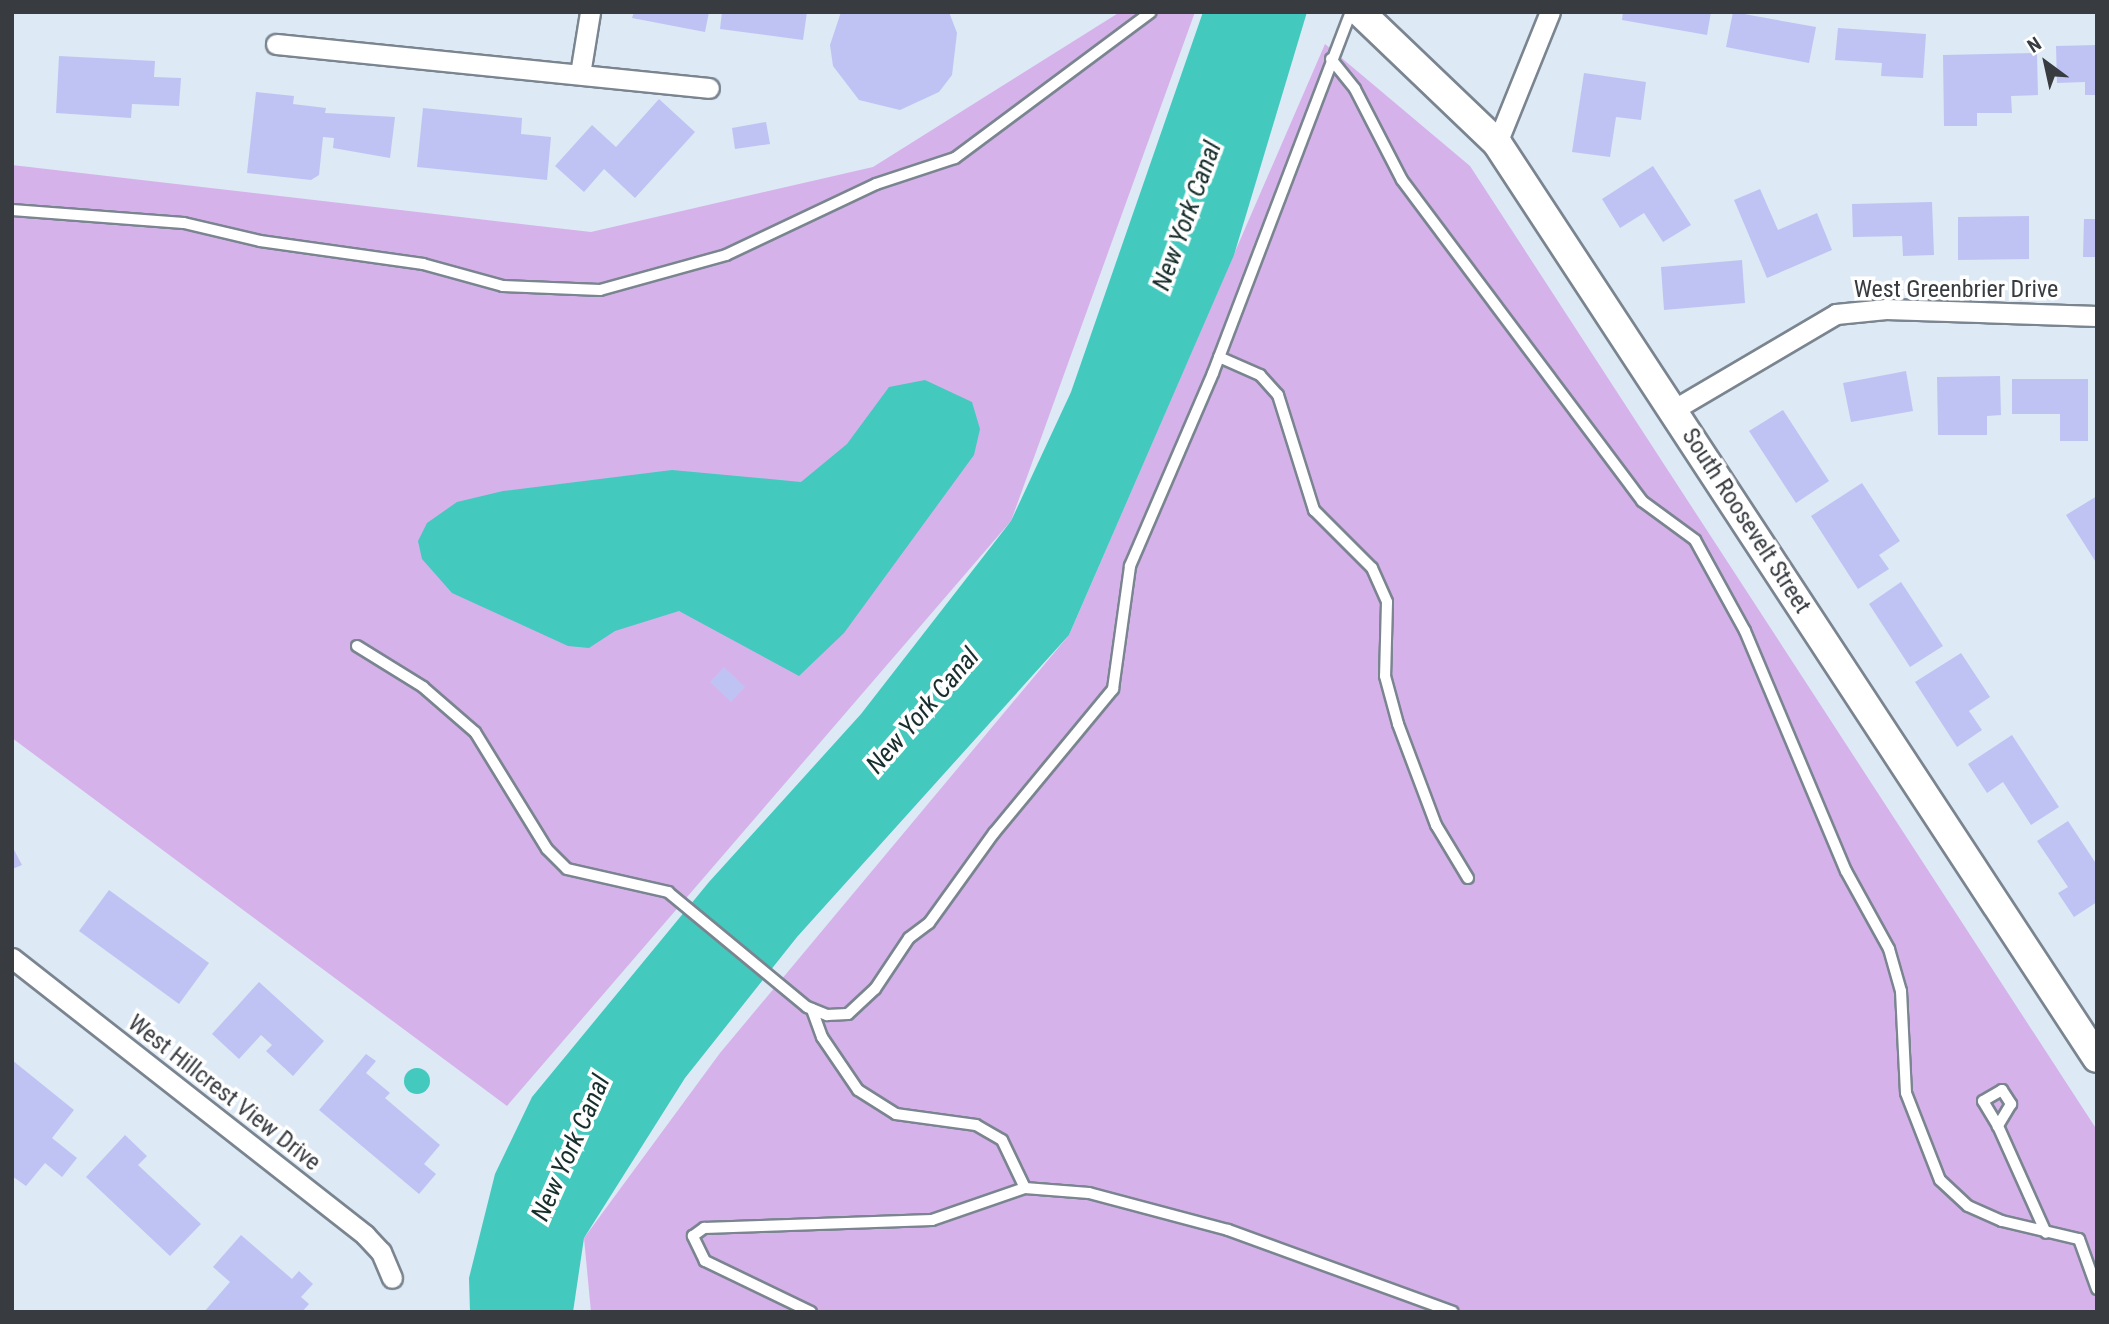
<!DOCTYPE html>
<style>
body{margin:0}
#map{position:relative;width:2109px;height:1324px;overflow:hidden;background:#dde9f5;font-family:"Roboto Condensed",sans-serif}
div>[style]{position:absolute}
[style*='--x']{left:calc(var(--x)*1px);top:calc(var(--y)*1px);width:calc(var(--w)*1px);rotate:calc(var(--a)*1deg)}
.green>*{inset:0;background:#d6b2eb}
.water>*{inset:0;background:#43c9be}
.round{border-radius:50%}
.building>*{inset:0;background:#bfc3f4}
.roads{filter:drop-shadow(2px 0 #7a8590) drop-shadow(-2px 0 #7a8590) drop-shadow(0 2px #7a8590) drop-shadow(0 -2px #7a8590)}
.lane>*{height:10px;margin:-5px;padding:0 5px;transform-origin:5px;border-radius:5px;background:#fff}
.street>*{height:19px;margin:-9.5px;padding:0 9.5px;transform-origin:9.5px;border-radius:9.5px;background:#fff}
.secondary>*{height:28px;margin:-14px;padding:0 14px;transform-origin:14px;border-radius:14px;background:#fff}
span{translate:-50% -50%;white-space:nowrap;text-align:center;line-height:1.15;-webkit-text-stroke:7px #fff;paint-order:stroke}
.street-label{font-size:24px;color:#383c41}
.water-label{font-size:26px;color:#172e2c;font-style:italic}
.frame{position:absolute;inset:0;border:14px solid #383c41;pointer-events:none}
.north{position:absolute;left:2011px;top:28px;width:70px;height:70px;-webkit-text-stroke:5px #fff;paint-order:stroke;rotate:327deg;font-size:19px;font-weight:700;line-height:28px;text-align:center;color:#383c41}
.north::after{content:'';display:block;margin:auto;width:24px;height:32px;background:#383c41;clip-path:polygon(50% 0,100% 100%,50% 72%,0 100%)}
</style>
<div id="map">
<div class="green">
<div style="clip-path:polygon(1120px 12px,1195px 12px,1011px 521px,507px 1106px,12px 738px,12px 165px,591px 232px,873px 167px)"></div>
<div style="clip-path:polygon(1325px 44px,1470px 166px,2097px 1130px,2097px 1312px,591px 1312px,584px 1238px,720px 1053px,1069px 635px)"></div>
</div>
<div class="water">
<div style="clip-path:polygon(1203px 12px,1307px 12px,1234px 255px,1069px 635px,797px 937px,685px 1078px,584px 1238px,573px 1312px,470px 1312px,469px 1278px,495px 1174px,532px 1097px,709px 882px,861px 714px,1011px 521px,1071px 392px)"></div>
<div style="clip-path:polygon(925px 380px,972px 402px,980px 429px,974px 455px,844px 633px,799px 676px,679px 611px,615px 631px,589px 648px,568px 646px,452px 593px,422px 559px,418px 541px,427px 523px,457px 502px,503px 491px,672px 470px,801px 482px,847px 444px,889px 387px)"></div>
<div class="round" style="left:404px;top:1068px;width:26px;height:26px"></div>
</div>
<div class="building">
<div style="clip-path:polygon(634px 12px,709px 12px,705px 32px,632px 18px)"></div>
<div style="clip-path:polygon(722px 12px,807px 12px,803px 40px,720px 29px)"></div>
<div style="clip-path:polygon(841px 12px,949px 12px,957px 33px,952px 75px,939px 92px,900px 110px,859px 100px,833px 66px,830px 45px)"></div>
<div style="clip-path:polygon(1623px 12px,1711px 12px,1707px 35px,1622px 20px)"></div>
<div style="clip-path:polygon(1733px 12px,1816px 27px,1809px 63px,1726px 47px)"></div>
<div style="clip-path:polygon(1838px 28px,1926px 34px,1923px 78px,1881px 76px,1882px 63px,1835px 60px)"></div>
<div style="clip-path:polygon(2097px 45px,2097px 95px,2085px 95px,2085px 82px,2057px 83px,2056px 46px)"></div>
<div style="clip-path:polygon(2037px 53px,2038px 95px,2011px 96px,2012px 113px,1977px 113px,1977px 126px,1944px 126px,1943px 55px)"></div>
<div style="clip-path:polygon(59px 56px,155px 61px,154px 77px,181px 78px,179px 106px,132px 104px,131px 118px,56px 113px)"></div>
<div style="clip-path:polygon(1584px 73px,1646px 82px,1641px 120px,1616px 117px,1610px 157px,1572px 152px)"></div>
<div style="clip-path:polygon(256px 92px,294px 96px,293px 104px,326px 108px,325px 113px,395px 117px,390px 158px,333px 148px,334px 138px,323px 137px,319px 175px,311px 180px,247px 173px)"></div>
<div style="clip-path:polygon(659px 99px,695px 132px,635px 198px,604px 169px,584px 192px,555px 166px,592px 125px,616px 147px)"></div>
<div style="clip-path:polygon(423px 108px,522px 118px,521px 134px,551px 137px,547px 180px,417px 167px)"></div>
<div style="clip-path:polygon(766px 122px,770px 144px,735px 149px,732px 128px)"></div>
<div style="clip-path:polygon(1653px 166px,1691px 225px,1663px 242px,1644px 213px,1620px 228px,1602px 199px)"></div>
<div style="clip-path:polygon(1760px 189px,1778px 230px,1817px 213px,1832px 250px,1767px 278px,1734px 200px)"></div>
<div style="clip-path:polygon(1932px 202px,1934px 255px,1903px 256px,1902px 236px,1853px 237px,1852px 204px)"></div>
<div style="clip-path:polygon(2029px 216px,2029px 259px,1958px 260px,1958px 217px)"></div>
<div style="clip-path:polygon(2084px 219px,2097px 219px,2097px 257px,2083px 257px)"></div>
<div style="clip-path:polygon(1742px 260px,1745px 303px,1664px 310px,1661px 267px)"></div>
<div style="clip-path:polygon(1906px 371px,1913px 411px,1851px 422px,1843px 383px)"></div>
<div style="clip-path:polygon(2000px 376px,2001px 415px,1987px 416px,1987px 435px,1938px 435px,1937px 377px)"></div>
<div style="clip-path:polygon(2012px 379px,2088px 379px,2088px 441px,2060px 441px,2060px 414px,2012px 414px)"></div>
<div style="clip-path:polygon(1783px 410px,1829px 481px,1796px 503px,1749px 431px)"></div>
<div style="clip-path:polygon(1862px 483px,1900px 541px,1879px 555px,1889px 569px,1858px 589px,1811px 516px)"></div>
<div style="clip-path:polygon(2097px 496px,2097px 564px,2066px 515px)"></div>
<div style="clip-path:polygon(1901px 582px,1943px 646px,1910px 667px,1869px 604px)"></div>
<div style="clip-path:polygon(1961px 653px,1990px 697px,1969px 711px,1982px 730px,1957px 747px,1915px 682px)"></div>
<div style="clip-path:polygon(724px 667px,745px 687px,731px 702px,710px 682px)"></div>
<div style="clip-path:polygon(2012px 735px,2059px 807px,2031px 825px,2003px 782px,1987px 793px,1968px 764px)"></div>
<div style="clip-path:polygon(2068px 821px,2097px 865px,2097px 902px,2074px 917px,2058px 893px,2068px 887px,2037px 841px)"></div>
<div style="clip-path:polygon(12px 846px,22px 865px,12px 869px)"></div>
<div style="clip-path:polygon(109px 890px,209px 963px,179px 1004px,79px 931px)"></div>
<div style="clip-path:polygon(259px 982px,324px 1041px,293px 1076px,266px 1051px,272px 1045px,261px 1035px,239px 1059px,212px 1034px)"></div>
<div style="clip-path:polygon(366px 1054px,376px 1061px,366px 1073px,390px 1093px,385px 1098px,440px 1145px,424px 1164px,436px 1174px,419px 1194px,319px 1110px)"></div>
<div style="clip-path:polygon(12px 1060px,74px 1110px,52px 1138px,77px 1158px,62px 1177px,45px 1163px,26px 1186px,12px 1176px)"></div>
<div style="clip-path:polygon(125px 1135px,147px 1156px,138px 1165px,201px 1224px,170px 1256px,86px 1177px)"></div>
<div style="clip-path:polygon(241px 1235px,292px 1279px,299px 1271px,313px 1284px,301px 1297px,309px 1304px,302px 1312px,204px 1312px,230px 1282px,213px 1267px)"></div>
</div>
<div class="roads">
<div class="lane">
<div style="--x:1331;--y:59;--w:38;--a:51"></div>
<div style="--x:1355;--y:89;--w:102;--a:62.7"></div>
<div style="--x:1402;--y:180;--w:401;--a:53.2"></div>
<div style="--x:1642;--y:501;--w:66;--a:36.3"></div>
<div style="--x:1695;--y:540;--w:104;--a:61.2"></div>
<div style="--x:1745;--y:631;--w:260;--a:67.2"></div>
<div style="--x:1846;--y:871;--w:89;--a:61.1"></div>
<div style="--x:1889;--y:949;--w:44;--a:74.1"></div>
<div style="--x:1901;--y:991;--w:102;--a:87.2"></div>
<div style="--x:1906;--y:1093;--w:93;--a:68.7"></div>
<div style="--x:1940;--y:1180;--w:38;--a:43"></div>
<div style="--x:1968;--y:1206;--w:37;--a:24"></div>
<div style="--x:2002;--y:1221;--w:79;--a:13.2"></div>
<div style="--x:2079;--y:1239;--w:53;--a:70.2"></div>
<div style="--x:12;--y:210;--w:172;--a:4.3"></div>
<div style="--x:184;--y:223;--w:78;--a:13.3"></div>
<div style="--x:260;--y:241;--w:165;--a:8"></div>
<div style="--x:423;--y:264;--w:83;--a:15.4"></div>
<div style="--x:503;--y:286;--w:97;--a:2.4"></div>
<div style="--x:600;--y:290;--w:131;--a:-15.5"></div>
<div style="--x:726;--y:255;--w:166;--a:-25.3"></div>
<div style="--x:876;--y:184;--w:83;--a:-18.2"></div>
<div style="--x:955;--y:158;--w:244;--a:-36.7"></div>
<div style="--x:1219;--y:357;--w:45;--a:23.7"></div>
<div style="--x:1260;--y:375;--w:27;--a:48"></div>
<div style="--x:1278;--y:395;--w:121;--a:72.6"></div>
<div style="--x:1314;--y:510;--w:82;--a:45"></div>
<div style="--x:1372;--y:568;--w:37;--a:66"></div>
<div style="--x:1387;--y:602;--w:74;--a:91.5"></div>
<div style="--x:1385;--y:676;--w:50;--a:74.8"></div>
<div style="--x:1398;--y:724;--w:108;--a:69.4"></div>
<div style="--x:1436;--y:825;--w:62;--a:58.9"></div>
<div style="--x:357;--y:646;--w:78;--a:31.8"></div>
<div style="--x:423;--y:687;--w:69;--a:40.9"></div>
<div style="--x:475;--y:732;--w:137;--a:58.4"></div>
<div style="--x:547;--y:849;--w:28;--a:45"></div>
<div style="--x:567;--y:869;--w:104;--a:12.8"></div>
<div style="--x:668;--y:892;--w:180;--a:39.6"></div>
<div style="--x:807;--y:1007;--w:22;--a:22"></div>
<div style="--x:827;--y:1015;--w:21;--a:-3"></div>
<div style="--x:848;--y:1014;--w:37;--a:-43"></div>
<div style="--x:875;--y:989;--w:61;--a:-56.3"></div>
<div style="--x:909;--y:938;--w:25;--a:-37"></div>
<div style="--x:929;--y:923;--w:111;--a:-54.2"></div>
<div style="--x:994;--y:833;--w:187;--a:-50.4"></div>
<div style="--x:1113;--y:689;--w:124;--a:-82.1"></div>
<div style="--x:1130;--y:566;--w:210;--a:-66.7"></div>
<div style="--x:1213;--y:373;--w:386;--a:-69.1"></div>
<div style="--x:1998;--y:1126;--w:29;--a:-121"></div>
<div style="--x:1983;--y:1101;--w:22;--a:-30"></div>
<div style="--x:2002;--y:1090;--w:17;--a:57"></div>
<div style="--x:2011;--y:1104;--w:26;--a:121"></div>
<div style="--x:1998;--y:1126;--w:117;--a:65.8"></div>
<div style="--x:1025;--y:1188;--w:64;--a:4.5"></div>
<div style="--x:1089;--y:1193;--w:144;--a:14.9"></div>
<div style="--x:1228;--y:1230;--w:239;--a:20"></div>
<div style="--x:811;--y:1312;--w:118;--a:-154.3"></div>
<div style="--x:705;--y:1261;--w:28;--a:-116"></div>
<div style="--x:693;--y:1236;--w:14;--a:-36"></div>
<div style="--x:704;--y:1228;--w:228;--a:-2"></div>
<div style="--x:932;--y:1220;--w:98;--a:-19"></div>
<div style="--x:1025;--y:1188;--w:53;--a:-115.6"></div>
<div style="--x:1002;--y:1140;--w:30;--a:-150"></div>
<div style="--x:976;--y:1125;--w:81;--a:-172.2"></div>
<div style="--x:896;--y:1114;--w:45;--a:-147.7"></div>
<div style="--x:858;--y:1090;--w:64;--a:-124.2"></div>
<div style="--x:822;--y:1037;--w:30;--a:-110"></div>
</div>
<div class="street">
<div style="--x:276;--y:44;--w:435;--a:5.8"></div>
<div style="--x:580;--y:74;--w:63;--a:-80.8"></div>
<div style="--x:1497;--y:143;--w:141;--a:-68"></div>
<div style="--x:1673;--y:410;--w:189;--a:-30.5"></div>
<div style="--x:1836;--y:314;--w:50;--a:-5.7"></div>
<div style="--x:1886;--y:309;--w:211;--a:1.9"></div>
<div style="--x:12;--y:958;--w:449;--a:38.1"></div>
<div style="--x:365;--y:1235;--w:23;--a:47"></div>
<div style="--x:381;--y:1252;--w:28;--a:67"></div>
</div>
<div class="secondary">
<div style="--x:1360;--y:12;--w:190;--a:43.7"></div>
<div style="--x:1497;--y:143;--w:1094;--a:56.75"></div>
</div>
</div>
<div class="street-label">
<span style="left:1956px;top:290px">West Greenbrier Drive</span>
<span style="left:1746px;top:521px;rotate:57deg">South Roosevelt Street</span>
<span style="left:224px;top:1093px;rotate:38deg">West Hillcrest View Drive</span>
</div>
<div class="water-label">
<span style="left:1187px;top:216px;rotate:-70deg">New York Canal</span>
<span style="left:923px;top:711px;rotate:-49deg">New York Canal</span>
<span style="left:571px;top:1148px;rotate:-66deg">New York Canal</span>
</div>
<div class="frame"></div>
<div class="north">N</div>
</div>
